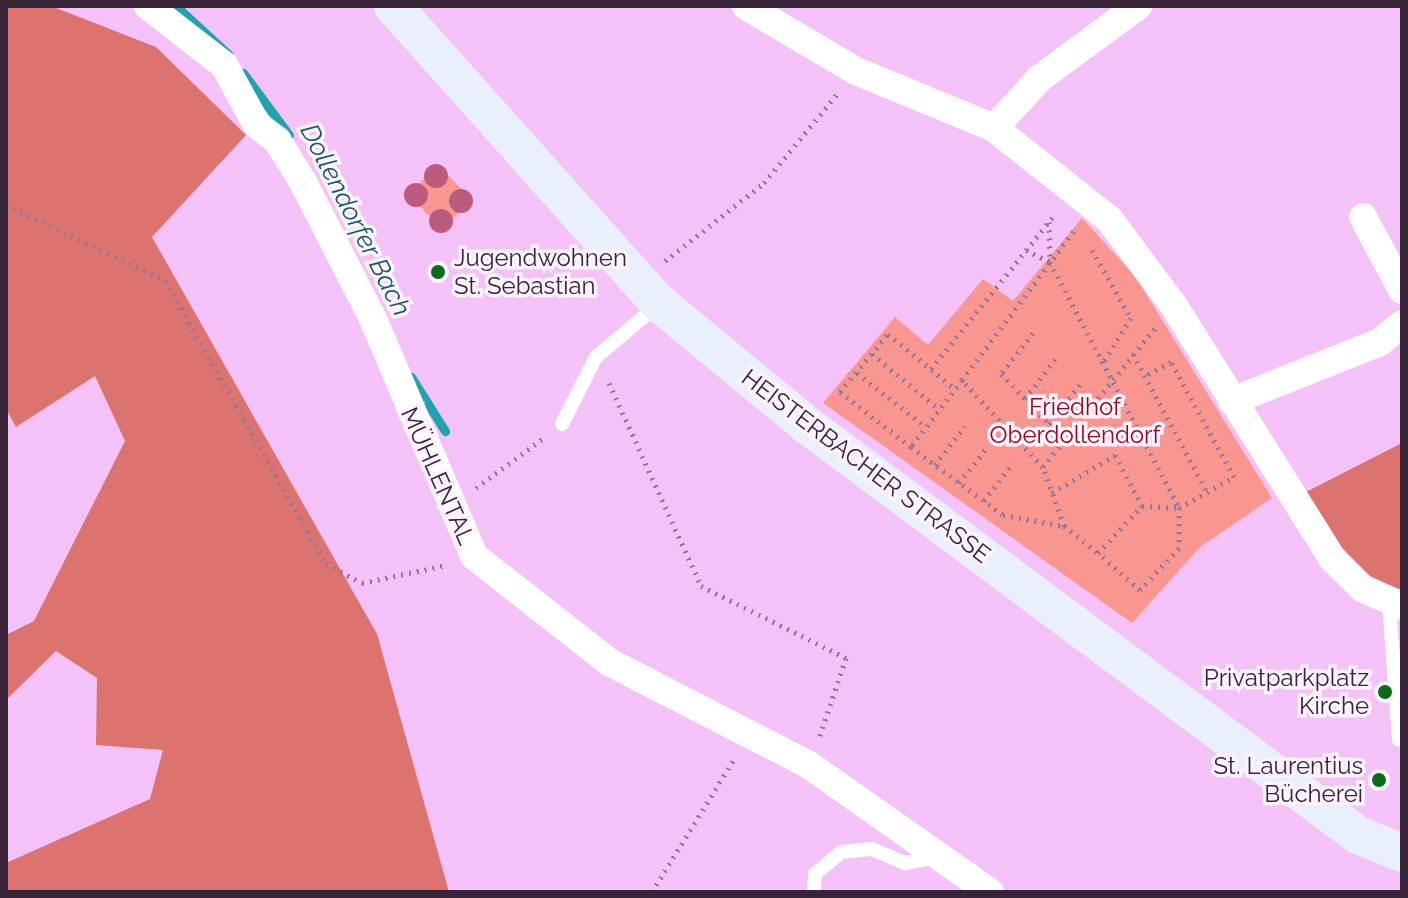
<!DOCTYPE html>
<meta charset="utf-8">
<style>
body{margin:0}
#map{position:relative;width:1408px;height:898px;overflow:hidden;background:#f4c2f8;font-family:Raleway,sans-serif}
div>[style]{position:absolute}
[style*='--x']{left:calc(var(--x)*1px);top:calc(var(--y)*1px);width:calc(var(--w)*1px);rotate:calc(var(--a)*1deg)}
.green>*{inset:0;background:#fa9690}
.forest>*{inset:0;background:#dc736e}
.stream>*{height:9px;margin:-4.5px;padding:0 4.5px;transform-origin:4.5px;border-radius:4.5px;background:#20a3ae}
.path>*{height:5px;margin-top:-2.5px;transform-origin:0;background:repeating-linear-gradient(90deg,#97759a 0 2px,transparent 0 8px)}
.lane>*{height:14px;margin:-7px;padding:0 7px;transform-origin:7px;border-radius:7px;background:#fff}
.street>*{height:28px;margin:-14px;padding:0 14px;transform-origin:14px;border-radius:14px;background:#fff}
.secondary>*{height:38px;margin:-19px;padding:0 19px;transform-origin:19px;border-radius:19px;background:#e9effb}
.trees>*{width:24px;height:24px;margin:-12px;border-radius:50%;background:#bc5c7d}
.dots>*{width:22px;height:22px;translate:-50% -50%;box-sizing:border-box;border:4px solid #fdf3fe;border-radius:50%}
span{translate:-50% -50%;white-space:nowrap;text-align:center;line-height:1.15;-webkit-text-stroke:7px #fdf3fe;paint-order:stroke}
.poi-label{font-size:24px;color:#372439}
.left{translate:0 -50%;text-align:left}
.right{translate:-100% -50%;text-align:right}
.park-label{font-size:24px;color:#8f0919}
.street-label{font-size:24px;color:#372439}
.water-label{font-size:26px;color:#16595f;font-style:italic}
.frame{position:absolute;inset:0;border:8px solid #372439;pointer-events:none}
</style>
<div id="map">
<div class="green">
<div style="clip-path:polygon(438px 165px,472px 200px,442px 229px,408px 194px)"></div>
<div style="clip-path:polygon(1082px 218px,1135px 276px,1272px 498px,1200px 547px,1132px 623px,823px 403px,895px 317px,928px 345px,983px 279px,1013px 301px)"></div>
</div>
<div class="forest">
<div style="clip-path:polygon(6px 6px,51px 6px,156px 47px,246px 135px,152px 237px,377px 634px,449px 892px,6px 892px,6px 863px,150px 799px,163px 750px,96px 745px,97px 678px,56px 651px,6px 700px,6px 635px,34px 621px,125px 441px,95px 376px,16px 427px,6px 409px)"></div>
<div style="clip-path:polygon(1402px 443px,1402px 590px,1366px 578px,1331px 537px,1306px 492px)"></div>
</div>
<div class="stream">
<div style="--x:176;--y:6;--w:72;--a:42.8"></div>
<div style="--x:243;--y:73;--w:77;--a:53.4"></div>
<div style="--x:411;--y:377;--w:64;--a:57.8"></div>
</div>
<div class="path">
<div style="--x:6;--y:205;--w:176;--a:25.3"></div>
<div style="--x:165;--y:280;--w:326;--a:60.5"></div>
<div style="--x:326;--y:564;--w:41;--a:27.8"></div>
<div style="--x:362;--y:583;--w:87;--a:-12"></div>
<div style="--x:1049;--y:222;--w:40;--a:88.6"></div>
<div style="--x:1050;--y:262;--w:278;--a:62.3"></div>
<div style="--x:1179;--y:508;--w:63;--a:-29.4"></div>
<div style="--x:1234;--y:477;--w:131;--a:-118.7"></div>
<div style="--x:1171;--y:362;--w:30;--a:152"></div>
<div style="--x:1026;--y:250;--w:27;--a:27"></div>
<div style="--x:1092;--y:250;--w:78;--a:60.2"></div>
<div style="--x:1131;--y:318;--w:51;--a:122.1"></div>
<div style="--x:665;--y:261;--w:126;--a:-38.2"></div>
<div style="--x:764;--y:183;--w:117;--a:-50.6"></div>
<div style="--x:1033;--y:333;--w:52;--a:128"></div>
<div style="--x:1001;--y:374;--w:92;--a:45.9"></div>
<div style="--x:872;--y:354;--w:87;--a:39.4"></div>
<div style="--x:1133;--y:354;--w:157;--a:61.8"></div>
<div style="--x:931;--y:369;--w:198;--a:-51.3"></div>
<div style="--x:857;--y:373;--w:88;--a:38"></div>
<div style="--x:962;--y:380;--w:84;--a:127.3"></div>
<div style="--x:911;--y:447;--w:114;--a:36.5"></div>
<div style="--x:1003;--y:515;--w:62;--a:10.2"></div>
<div style="--x:1064;--y:526;--w:43;--a:38.5"></div>
<div style="--x:609;--y:383;--w:223;--a:65.6"></div>
<div style="--x:701;--y:586;--w:162;--a:26.4"></div>
<div style="--x:846;--y:658;--w:84;--a:108.6"></div>
<div style="--x:1025;--y:399;--w:53;--a:-52.7"></div>
<div style="--x:1049;--y:424;--w:51;--a:-52.2"></div>
<div style="--x:911;--y:447;--w:90;--a:-142.2"></div>
<div style="--x:840;--y:392;--w:75;--a:-50.4"></div>
<div style="--x:888;--y:334;--w:87;--a:39.4"></div>
<div style="--x:935;--y:465;--w:49;--a:-52.4"></div>
<div style="--x:1043;--y:467;--w:179;--a:-51.1"></div>
<div style="--x:959;--y:483;--w:48;--a:-51.7"></div>
<div style="--x:476;--y:488;--w:86;--a:-36.5"></div>
<div style="--x:1052;--y:493;--w:74;--a:-31.1"></div>
<div style="--x:1115;--y:455;--w:58;--a:62.1"></div>
<div style="--x:984;--y:501;--w:48;--a:-52.7"></div>
<div style="--x:1142;--y:506;--w:37;--a:3"></div>
<div style="--x:1179;--y:508;--w:40;--a:90"></div>
<div style="--x:1179;--y:548;--w:57;--a:132.9"></div>
<div style="--x:1140;--y:590;--w:56;--a:-138.6"></div>
<div style="--x:1098;--y:553;--w:64;--a:-46.9"></div>
<div style="--x:1064;--y:526;--w:63;--a:-109.6"></div>
<div style="--x:1043;--y:467;--w:119;--a:-133"></div>
<div style="--x:962;--y:380;--w:190;--a:-53.1"></div>
<div style="--x:652;--y:892;--w:156;--a:-58.3"></div>
</div>
<div class="lane">
<div style="--x:562;--y:424;--w:75;--a:-63.1"></div>
<div style="--x:596;--y:357;--w:82;--a:-40.1"></div>
<div style="--x:1389;--y:603;--w:137;--a:85.8"></div>
<div style="--x:814;--y:892;--w:18;--a:-87"></div>
<div style="--x:815;--y:874;--w:34;--a:-40"></div>
<div style="--x:841;--y:852;--w:31;--a:-6"></div>
<div style="--x:872;--y:849;--w:36;--a:23"></div>
<div style="--x:905;--y:863;--w:34;--a:-10"></div>
</div>
<div class="street">
<div style="--x:148;--y:6;--w:96;--a:37.8"></div>
<div style="--x:224;--y:65;--w:68;--a:61.2"></div>
<div style="--x:257;--y:125;--w:25;--a:37"></div>
<div style="--x:277;--y:140;--w:49;--a:58.2"></div>
<div style="--x:303;--y:182;--w:154;--a:62.9"></div>
<div style="--x:373;--y:319;--w:258;--a:66.9"></div>
<div style="--x:474;--y:556;--w:172;--a:38.1"></div>
<div style="--x:609;--y:662;--w:225;--a:27.2"></div>
<div style="--x:809;--y:765;--w:221;--a:35.1"></div>
<div style="--x:746;--y:6;--w:128;--a:30.6"></div>
<div style="--x:856;--y:71;--w:149;--a:22.4"></div>
<div style="--x:994;--y:128;--w:147;--a:38.4"></div>
<div style="--x:1109;--y:219;--w:109;--a:53.2"></div>
<div style="--x:1174;--y:306;--w:297;--a:57.9"></div>
<div style="--x:1332;--y:558;--w:42;--a:45"></div>
<div style="--x:1362;--y:588;--w:44;--a:24.2"></div>
<div style="--x:994;--y:128;--w:68;--a:-47.4"></div>
<div style="--x:1040;--y:78;--w:122;--a:-36.3"></div>
<div style="--x:1363;--y:217;--w:83;--a:61.9"></div>
<div style="--x:1232;--y:401;--w:159;--a:-21.7"></div>
<div style="--x:1380;--y:342;--w:28;--a:-39"></div>
</div>
<div class="secondary">
<div style="--x:393;--y:6;--w:399;--a:48.2"></div>
<div style="--x:659;--y:303;--w:193;--a:39.5"></div>
<div style="--x:808;--y:426;--w:685;--a:36.64"></div>
<div style="--x:1358;--y:835;--w:48;--a:22.2"></div>
</div>
<div class="trees">
<div style="left:436px;top:176px"></div>
<div style="left:416px;top:195px"></div>
<div style="left:461px;top:201px"></div>
<div style="left:441px;top:221px"></div>
</div>
<div class="dots">
<div style="left:438px;top:272px;background:#0a6c19"></div>
<div style="left:1385px;top:692px;background:#0a6c19"></div>
<div style="left:1379px;top:780px;background:#0a6c19"></div>
</div>
<div class="poi-label">
<span class="left" style="left:454px;top:272px">Jugendwohnen<br>St. Sebastian</span>
<span class="right" style="left:1369px;top:692px">Privatparkplatz<br>Kirche</span>
<span class="right" style="left:1363px;top:780px">St. Laurentius<br>Bücherei</span>
</div>
<div class="park-label">
<span style="left:1075px;top:421px">Friedhof<br>Oberdollendorf</span>
</div>
<div class="street-label">
<span style="left:866px;top:466px;rotate:37deg">HEISTERBACHER STRASSE</span>
<span style="left:438px;top:476px;rotate:66deg">MÜHLENTAL</span>
</div>
<div class="water-label">
<span style="left:355px;top:220px;rotate:63deg">Dollendorfer Bach</span>
</div>
<div class="frame"></div>
</div>
